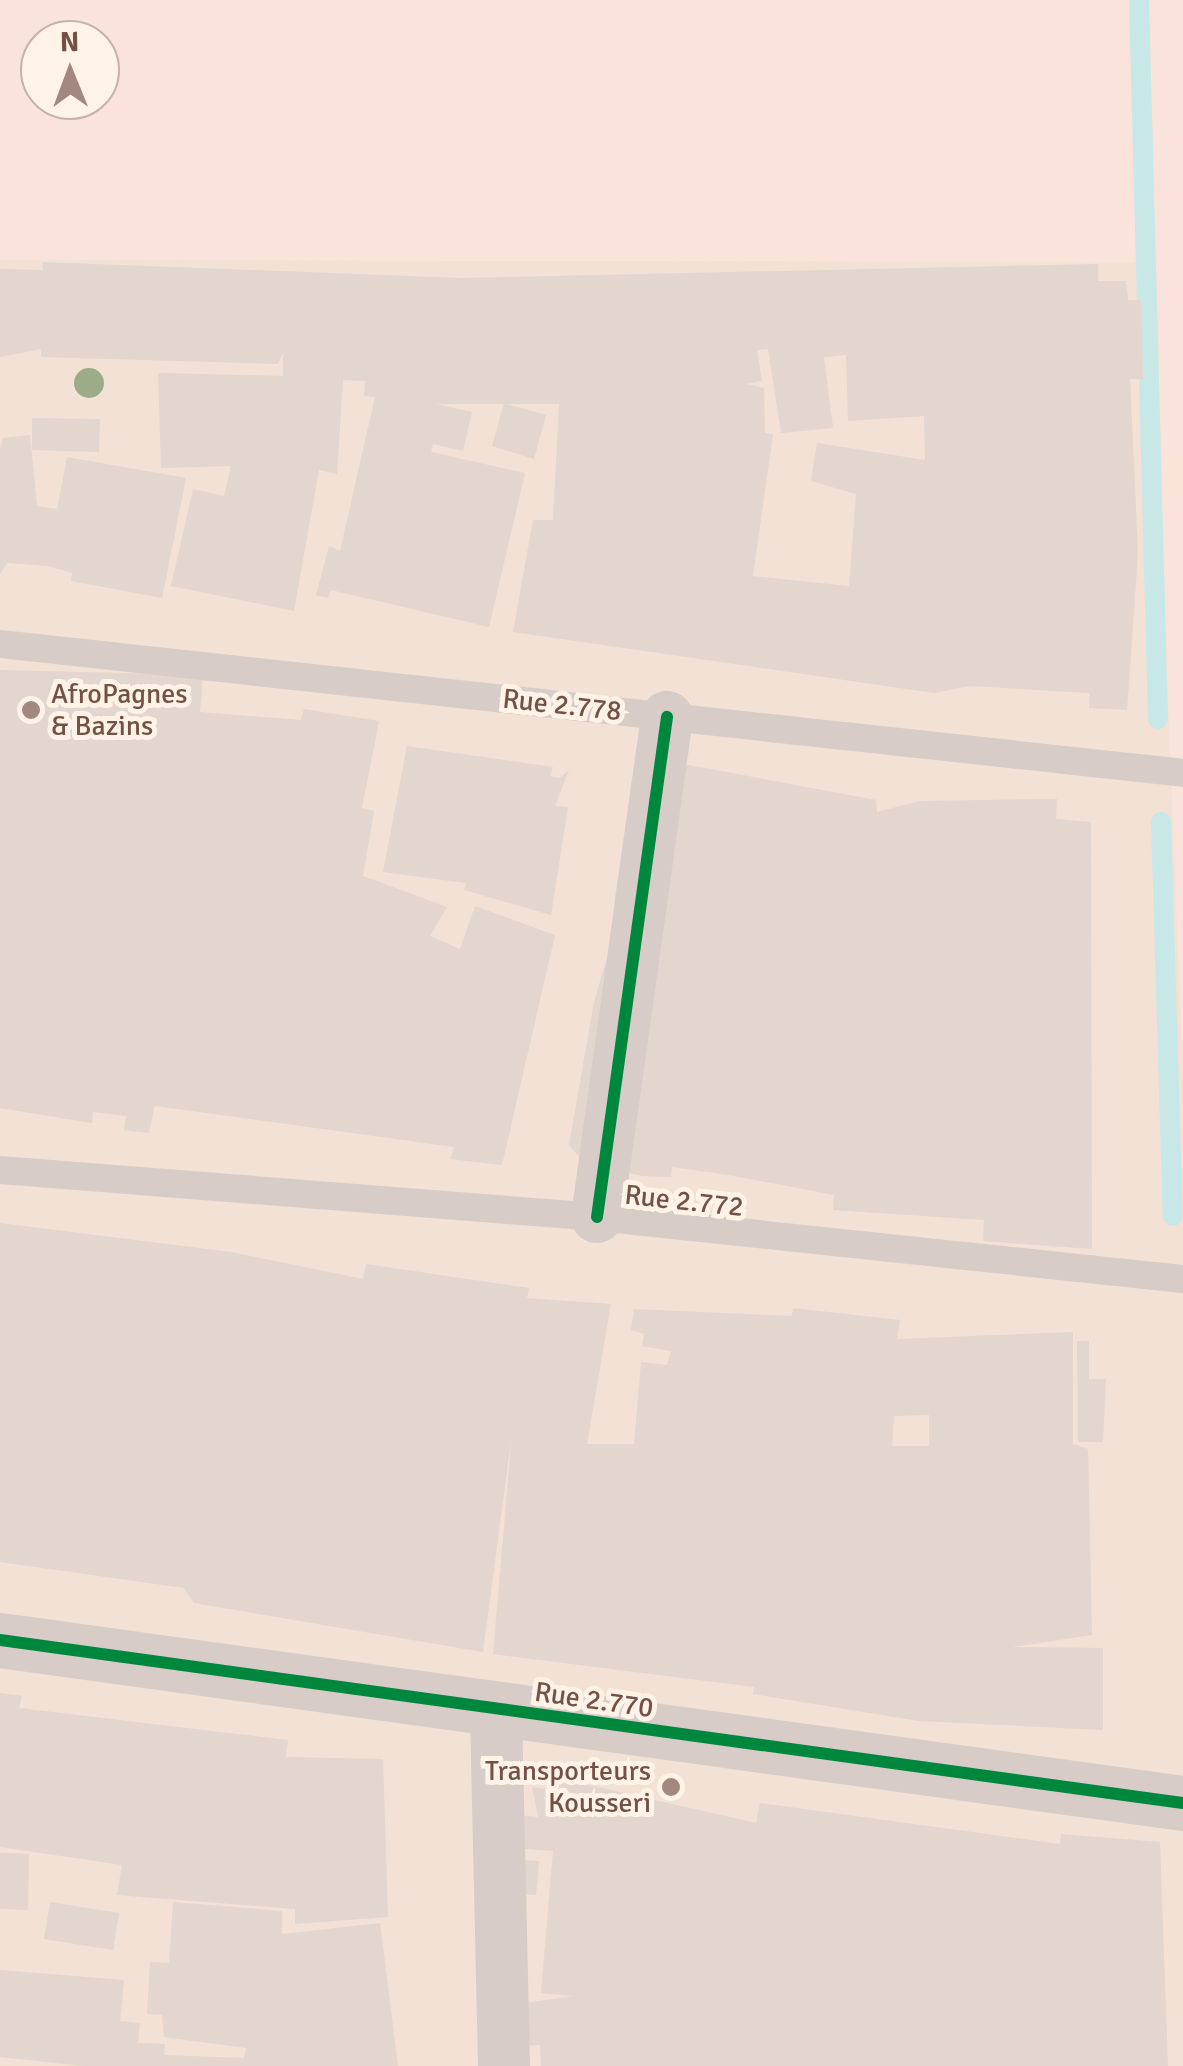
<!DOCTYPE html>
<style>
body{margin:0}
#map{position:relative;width:1183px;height:2066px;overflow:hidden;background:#f6eee6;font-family:Signika,sans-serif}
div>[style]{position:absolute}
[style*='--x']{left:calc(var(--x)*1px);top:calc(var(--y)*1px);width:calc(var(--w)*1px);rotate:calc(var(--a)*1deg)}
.residential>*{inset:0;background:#f2e1d4}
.commercial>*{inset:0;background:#fae3db}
.stream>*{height:20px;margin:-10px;padding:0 10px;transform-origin:10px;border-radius:10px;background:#c7e8e7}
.building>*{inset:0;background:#e2d6ce}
.lane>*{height:28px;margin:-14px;padding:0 14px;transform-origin:14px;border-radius:14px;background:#d7ccc8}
.street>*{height:52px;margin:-26px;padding:0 26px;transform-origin:26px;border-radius:26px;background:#d7ccc8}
.secondary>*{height:55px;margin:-27.5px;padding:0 27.5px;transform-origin:27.5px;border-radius:27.5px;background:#d7ccc8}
.cycleway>*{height:12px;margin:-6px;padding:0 6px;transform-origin:6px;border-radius:6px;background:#00873e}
.trees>*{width:30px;height:30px;margin:-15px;border-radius:50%;background:#9cab88}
.dots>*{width:28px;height:28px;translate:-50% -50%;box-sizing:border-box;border:5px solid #fff2e6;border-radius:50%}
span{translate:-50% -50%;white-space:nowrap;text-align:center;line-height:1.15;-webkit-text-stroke:10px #fff2e6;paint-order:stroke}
.poi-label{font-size:28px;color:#745146}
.left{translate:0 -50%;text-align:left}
.right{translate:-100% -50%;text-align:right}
.street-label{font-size:28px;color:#745146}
.north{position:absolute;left:20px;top:20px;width:100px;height:100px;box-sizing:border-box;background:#fff2e6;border:2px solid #c7b2a6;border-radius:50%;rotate:359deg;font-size:28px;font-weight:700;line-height:40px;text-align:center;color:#745146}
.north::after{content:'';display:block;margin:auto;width:35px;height:45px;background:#a2887e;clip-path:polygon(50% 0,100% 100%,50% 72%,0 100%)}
</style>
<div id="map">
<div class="residential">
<div style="clip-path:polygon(evenodd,0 0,1183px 0,1183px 2066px,0 2066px,0 0,40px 40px,100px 40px,100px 100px,40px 100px,40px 40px)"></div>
</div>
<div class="commercial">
<div style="clip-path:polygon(evenodd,0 0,1183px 0,1183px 1077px,1150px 262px,0 260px,0 0,40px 40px,100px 40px,100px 100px,40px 100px,40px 40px)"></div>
</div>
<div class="stream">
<div style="--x:1139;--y:0;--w:719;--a:88.49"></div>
<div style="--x:1161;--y:822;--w:394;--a:88.3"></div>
</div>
<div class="building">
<div style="clip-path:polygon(evenodd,42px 262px,461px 278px,1098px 264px,1098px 281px,1126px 281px,1128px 300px,1141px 300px,1143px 379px,1130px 379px,1138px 553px,1127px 710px,1089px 708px,1090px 693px,970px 686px,934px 693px,513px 632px,533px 520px,553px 520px,559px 404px,436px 404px,472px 412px,463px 451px,433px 444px,431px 452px,525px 473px,489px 627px,331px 590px,328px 598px,316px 595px,329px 546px,340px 551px,375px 397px,364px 396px,365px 381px,343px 380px,337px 474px,319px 470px,294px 611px,171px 586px,193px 489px,224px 496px,231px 466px,161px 468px,158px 373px,283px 376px,283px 353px,278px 364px,41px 357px,41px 349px,0 357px,0 269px,43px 270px,42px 262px,768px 349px,781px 433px,833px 428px,824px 357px,846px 355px,848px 421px,924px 416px,925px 460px,817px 443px,811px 481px,856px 494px,849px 586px,753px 576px,773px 434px,765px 433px,764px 388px,746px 384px,762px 381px,757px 350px,768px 349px)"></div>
<div style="clip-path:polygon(504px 403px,546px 415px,534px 459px,492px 446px)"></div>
<div style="clip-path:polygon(32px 418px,100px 419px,99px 452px,32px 450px)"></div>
<div style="clip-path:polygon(30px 435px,37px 506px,57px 509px,67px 457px,186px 478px,162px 598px,71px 581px,72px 573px,48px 566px,7px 563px,0 574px,0 450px,3px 438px)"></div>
<div style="clip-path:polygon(0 670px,203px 675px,200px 712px,301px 720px,304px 709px,379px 721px,362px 808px,374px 811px,363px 876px,447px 907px,430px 936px,460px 949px,475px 906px,555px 935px,502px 1165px,450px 1159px,454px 1147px,155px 1106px,149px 1133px,124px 1130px,126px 1116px,93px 1112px,92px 1123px,0 1108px)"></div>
<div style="clip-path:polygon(407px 746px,553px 767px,550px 776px,560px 778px,569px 770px,555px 806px,568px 807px,551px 915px,464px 890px,466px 883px,383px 872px)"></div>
<div style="clip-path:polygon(646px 757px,876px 800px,877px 812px,920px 801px,1057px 799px,1056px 819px,1091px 822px,1092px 1249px,983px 1241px,984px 1220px,833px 1210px,834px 1195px,729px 1175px,672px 1167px,671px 1177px,643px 1176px,584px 1163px,569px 1145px,594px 1002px,622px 907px,614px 905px,633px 773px)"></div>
<div style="clip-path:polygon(evenodd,0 1223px,231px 1252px,363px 1279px,366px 1264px,529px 1288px,527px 1298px,611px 1304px,587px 1444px,634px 1444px,641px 1362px,667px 1365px,671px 1351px,642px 1346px,644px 1334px,631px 1330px,634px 1309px,792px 1316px,793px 1308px,900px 1320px,897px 1339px,1073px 1332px,1073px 1444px,1088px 1449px,1092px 1635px,1012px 1647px,1103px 1648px,1103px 1730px,919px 1721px,753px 1694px,754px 1687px,493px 1654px,512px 1434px,483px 1652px,194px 1603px,184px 1588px,0 1562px,0 1223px,929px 1415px,929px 1446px,892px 1446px,894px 1416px,929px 1415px)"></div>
<div style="clip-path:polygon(1077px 1341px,1089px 1341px,1089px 1379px,1106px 1379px,1103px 1442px,1078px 1442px)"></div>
<div style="clip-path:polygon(0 1693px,22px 1696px,19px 1708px,288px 1740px,286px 1757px,383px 1759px,388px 1917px,295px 1924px,295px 1909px,117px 1895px,122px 1865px,0 1847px)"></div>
<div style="clip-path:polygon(558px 1778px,756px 1823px,760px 1803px,1060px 1844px,1061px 1834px,1160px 1842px,1168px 2066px,541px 2066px,540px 2045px,523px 2046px,525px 2003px,573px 1996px,541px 1993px,553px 1851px,515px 1848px,518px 1815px,538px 1817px,532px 1787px,557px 1790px)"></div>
<div style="clip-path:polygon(0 1853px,29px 1854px,28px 1910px,0 1909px)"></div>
<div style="clip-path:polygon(523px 1860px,539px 1861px,536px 1895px,520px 1894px)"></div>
<div style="clip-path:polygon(50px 1902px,119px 1913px,113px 1950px,44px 1939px)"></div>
<div style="clip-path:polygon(173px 1902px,282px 1911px,282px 1934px,380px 1923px,398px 2066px,82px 2066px,0 2057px,0 1970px,124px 1980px,120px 2021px,140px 2023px,138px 2043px,165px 2044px,164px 2055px,244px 2058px,246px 2048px,164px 2037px,162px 2015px,147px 2014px,150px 1962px,169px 1963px)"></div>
</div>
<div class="lane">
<div style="--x:0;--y:644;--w:1190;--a:6.22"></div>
<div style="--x:0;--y:1170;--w:599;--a:4.5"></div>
<div style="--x:597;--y:1217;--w:589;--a:6.04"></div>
</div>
<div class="street">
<div style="--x:597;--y:1217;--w:505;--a:-82.03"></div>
<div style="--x:496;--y:1713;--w:353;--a:88.7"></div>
</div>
<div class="secondary">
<div style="--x:0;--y:1640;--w:1194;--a:7.85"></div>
</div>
<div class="cycleway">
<div style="--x:597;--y:1217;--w:505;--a:-82.03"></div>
<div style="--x:0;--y:1640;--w:1194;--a:7.85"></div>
</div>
<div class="trees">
<div style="left:89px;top:383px"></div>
</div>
<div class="dots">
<div style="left:31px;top:710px;background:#a2887e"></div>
<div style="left:671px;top:1787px;background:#a2887e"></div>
</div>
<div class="poi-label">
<span class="left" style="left:51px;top:710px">AfroPagnes<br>&amp; Bazins</span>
<span class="right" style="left:651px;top:1787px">Transporteurs<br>Kousseri</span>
</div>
<div class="street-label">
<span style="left:562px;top:705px;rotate:6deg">Rue 2.778</span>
<span style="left:684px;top:1201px;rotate:6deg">Rue 2.772</span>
<span style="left:594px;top:1700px;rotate:8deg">Rue 2.770</span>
</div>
<div class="north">N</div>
</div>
